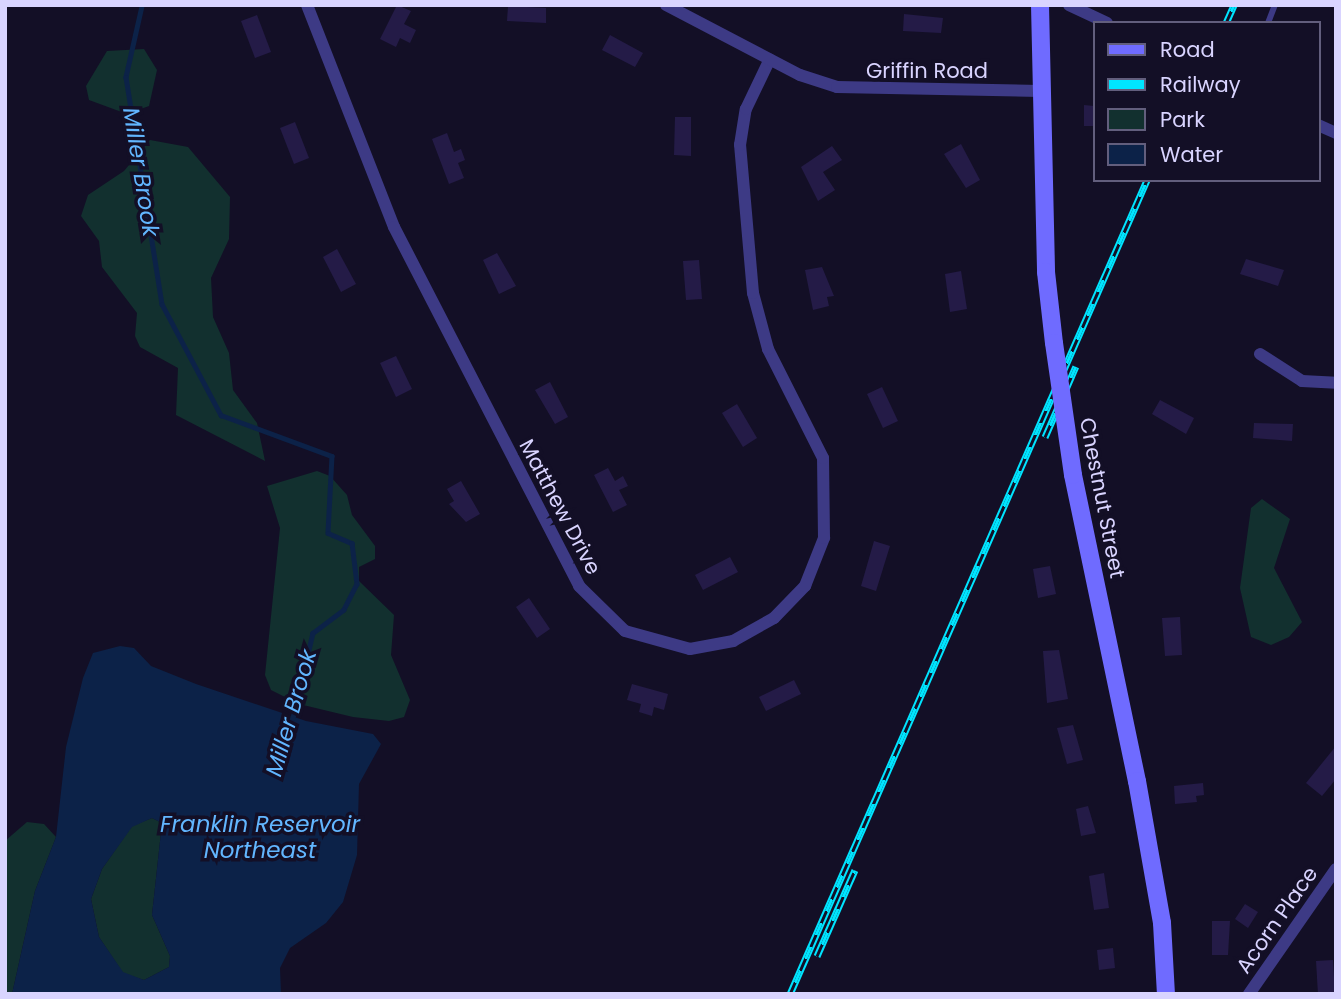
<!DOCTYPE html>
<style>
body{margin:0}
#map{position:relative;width:1341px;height:999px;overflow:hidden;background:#130f26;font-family:Poppins,sans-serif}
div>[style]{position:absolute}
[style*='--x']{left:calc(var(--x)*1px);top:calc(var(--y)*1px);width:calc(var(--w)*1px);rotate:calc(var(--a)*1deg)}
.green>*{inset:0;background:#12302f}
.water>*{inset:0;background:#0c2248}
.stream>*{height:4.5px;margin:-2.25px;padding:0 2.25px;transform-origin:2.25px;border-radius:2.25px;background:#0c2248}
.building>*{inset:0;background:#241b47}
.service>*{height:6px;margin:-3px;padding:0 3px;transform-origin:3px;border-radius:3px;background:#3d3a85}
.minor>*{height:12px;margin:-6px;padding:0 6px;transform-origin:6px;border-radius:6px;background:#3d3a85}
.secondary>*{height:18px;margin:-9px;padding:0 9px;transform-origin:9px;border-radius:9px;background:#6f6bff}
.rail>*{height:7px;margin-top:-3.5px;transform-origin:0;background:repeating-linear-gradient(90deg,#130f26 0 13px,#00e5ff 0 26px);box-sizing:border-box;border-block:2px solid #00e5ff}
.secondary-bridge>*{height:18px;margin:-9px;padding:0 9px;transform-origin:9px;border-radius:9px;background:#6f6bff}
span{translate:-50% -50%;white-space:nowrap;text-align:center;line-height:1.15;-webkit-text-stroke:7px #130f26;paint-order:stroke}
.street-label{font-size:21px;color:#d9d4ff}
.water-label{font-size:23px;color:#62b6ff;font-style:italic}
.frame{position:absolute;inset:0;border:7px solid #d9d4ff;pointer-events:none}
.legend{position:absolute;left:1093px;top:21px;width:228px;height:161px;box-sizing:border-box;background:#130f26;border:2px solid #625e7d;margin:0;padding:9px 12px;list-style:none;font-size:21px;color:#d9d4ff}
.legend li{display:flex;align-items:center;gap:14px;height:35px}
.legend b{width:35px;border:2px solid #625e7d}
</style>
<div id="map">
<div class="green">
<div style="clip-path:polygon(144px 49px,157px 70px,149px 106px,127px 114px,89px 100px,86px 86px,107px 51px)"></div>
<div style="clip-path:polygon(150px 140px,188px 147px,230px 197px,229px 239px,211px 278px,213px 317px,229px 353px,233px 390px,257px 423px,265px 461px,176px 415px,178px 368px,140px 347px,135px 336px,137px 313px,102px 267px,99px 241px,81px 216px,88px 195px,124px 171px)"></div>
<div style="clip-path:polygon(317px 471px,330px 476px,347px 495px,352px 515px,375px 546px,375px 559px,359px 567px,359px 581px,394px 615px,391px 655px,410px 700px,404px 717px,389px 721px,353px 717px,299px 704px,271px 690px,265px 675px,280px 528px,267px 486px)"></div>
<div style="clip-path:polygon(1262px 499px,1290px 519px,1274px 568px,1302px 622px,1289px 637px,1271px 645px,1251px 637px,1240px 588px,1251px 508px)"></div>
<div style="clip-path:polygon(152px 818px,162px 823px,152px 915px,170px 956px,169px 967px,144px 980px,123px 973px,99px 937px,91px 899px,102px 869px,132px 826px)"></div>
<div style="clip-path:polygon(27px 822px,44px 824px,56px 837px,35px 891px,12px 994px,5px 994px,5px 841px)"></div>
</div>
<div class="water">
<div style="clip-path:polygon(evenodd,120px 646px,134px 648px,151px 666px,196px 684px,306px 721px,373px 734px,381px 744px,359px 784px,357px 855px,343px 902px,326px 923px,290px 948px,280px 968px,281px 994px,12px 994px,35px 891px,56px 837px,66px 747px,83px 678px,93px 653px,120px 646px,152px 818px,162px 823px,152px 915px,170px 956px,169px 967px,144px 980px,123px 972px,99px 937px,91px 899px,102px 869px,132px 827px,152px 818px)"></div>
</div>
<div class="stream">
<div style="--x:142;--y:6;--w:73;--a:102.7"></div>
<div style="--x:126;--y:77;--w:230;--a:81"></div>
<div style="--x:162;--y:304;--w:126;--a:62"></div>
<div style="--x:221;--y:415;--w:118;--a:20.3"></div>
<div style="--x:332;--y:456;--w:77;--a:93"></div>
<div style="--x:328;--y:533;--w:26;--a:23"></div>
<div style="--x:352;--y:543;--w:41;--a:83"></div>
<div style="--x:357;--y:584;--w:29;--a:117"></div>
<div style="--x:344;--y:610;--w:39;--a:143"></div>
<div style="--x:313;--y:633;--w:87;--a:103.2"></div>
</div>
<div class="building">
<div style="clip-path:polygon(397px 5px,411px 11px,404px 24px,416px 30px,410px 43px,400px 38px,396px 47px,380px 39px)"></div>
<div style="clip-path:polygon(508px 6px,546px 8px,546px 23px,507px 21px)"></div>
<div style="clip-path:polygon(904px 14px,943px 18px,941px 33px,903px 31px)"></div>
<div style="clip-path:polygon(257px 15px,271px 52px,255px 58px,241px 21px)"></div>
<div style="clip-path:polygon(610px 35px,643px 53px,635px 67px,602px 50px)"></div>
<div style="clip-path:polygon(1084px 105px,1094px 106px,1094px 126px,1084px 126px)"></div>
<div style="clip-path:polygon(675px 117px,691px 117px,691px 156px,674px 155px)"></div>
<div style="clip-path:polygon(295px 122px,309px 158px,294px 164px,280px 128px)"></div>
<div style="clip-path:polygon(447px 133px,454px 152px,461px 149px,465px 160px,458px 163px,464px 178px,449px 184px,432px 139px)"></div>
<div style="clip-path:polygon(961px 144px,980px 180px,966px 188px,944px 154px)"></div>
<div style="clip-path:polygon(832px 146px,842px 160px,823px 172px,835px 190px,818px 201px,801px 167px)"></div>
<div style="clip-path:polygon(337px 249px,356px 284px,341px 292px,323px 257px)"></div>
<div style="clip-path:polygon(497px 253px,516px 286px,499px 294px,483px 260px)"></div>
<div style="clip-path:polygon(1246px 259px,1284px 270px,1278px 286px,1240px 274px)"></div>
<div style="clip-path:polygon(699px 260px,702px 299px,686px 300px,683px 261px)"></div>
<div style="clip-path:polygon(822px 267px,834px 296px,827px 297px,829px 306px,813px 310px,805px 270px)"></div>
<div style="clip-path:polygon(961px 271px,967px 309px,950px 312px,945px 274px)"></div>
<div style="clip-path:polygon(396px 356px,412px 389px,396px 397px,380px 363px)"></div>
<div style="clip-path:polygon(550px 382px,568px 417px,555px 424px,535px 390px)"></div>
<div style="clip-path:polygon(882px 387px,898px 421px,883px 428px,867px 394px)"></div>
<div style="clip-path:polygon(1160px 400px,1194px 418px,1186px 434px,1152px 414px)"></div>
<div style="clip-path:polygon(737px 404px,757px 438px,743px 447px,722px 413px)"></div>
<div style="clip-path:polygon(1254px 423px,1293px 424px,1292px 441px,1253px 438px)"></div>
<div style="clip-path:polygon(608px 468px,615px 481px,623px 476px,628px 486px,619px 490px,627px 505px,613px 512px,594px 475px)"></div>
<div style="clip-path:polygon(461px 481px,480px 514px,466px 522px,449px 504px,454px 501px,447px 489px)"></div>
<div style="clip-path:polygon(874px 541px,890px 546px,876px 591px,861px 586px)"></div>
<div style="clip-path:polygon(730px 557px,738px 572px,703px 590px,695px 575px)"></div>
<div style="clip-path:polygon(1050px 566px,1056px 594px,1038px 598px,1033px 569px)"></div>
<div style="clip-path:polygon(529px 598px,550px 629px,537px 638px,516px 607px)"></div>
<div style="clip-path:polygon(1180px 617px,1182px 655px,1165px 656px,1162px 618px)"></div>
<div style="clip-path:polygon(1059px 650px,1068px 699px,1047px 703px,1043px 651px)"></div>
<div style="clip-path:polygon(794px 680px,801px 694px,766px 711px,759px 697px)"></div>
<div style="clip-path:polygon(632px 684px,668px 694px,664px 710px,654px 707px,652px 716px,639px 712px,641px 704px,627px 700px)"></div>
<div style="clip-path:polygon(1073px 725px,1083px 760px,1067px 764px,1057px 728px)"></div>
<div style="clip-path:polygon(1336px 746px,1336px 779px,1322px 796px,1306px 783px)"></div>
<div style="clip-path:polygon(1203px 783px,1204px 795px,1196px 796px,1197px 802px,1175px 804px,1174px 786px)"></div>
<div style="clip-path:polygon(1088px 806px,1096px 833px,1081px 836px,1076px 809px)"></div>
<div style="clip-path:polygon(1104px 873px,1109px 908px,1094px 910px,1089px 876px)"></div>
<div style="clip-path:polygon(1245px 904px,1258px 912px,1248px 928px,1235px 919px)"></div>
<div style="clip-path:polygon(1212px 921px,1230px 921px,1228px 955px,1212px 955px)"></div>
<div style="clip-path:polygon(1113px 948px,1115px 968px,1099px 970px,1097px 950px)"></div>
<div style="clip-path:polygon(1333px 960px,1335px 994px,1318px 994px,1316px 961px)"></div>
</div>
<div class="service">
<div style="--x:1268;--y:23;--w:19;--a:-69"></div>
</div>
<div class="minor">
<div style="--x:307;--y:5;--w:238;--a:68.6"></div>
<div style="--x:394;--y:227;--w:404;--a:62.7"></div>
<div style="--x:579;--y:586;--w:64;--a:44.4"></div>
<div style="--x:625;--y:631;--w:67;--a:15.5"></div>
<div style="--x:690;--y:649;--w:44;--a:-10.5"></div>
<div style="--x:733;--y:641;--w:47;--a:-29.3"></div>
<div style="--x:774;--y:618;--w:45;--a:-45.9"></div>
<div style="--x:805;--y:586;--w:52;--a:-68.4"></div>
<div style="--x:824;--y:538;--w:80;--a:-90.7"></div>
<div style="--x:823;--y:458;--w:122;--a:-116.8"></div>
<div style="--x:768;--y:349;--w:58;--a:-105"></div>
<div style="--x:753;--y:293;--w:149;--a:-95"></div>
<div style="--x:740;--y:145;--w:36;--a:-81"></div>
<div style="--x:746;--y:109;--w:55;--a:-64.4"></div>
<div style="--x:666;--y:5;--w:151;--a:27.6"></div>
<div style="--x:800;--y:75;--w:39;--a:18"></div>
<div style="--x:837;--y:87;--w:203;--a:1.1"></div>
<div style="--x:1069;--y:5;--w:42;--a:25.3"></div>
<div style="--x:1318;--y:125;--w:20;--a:24"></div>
<div style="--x:1260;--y:354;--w:50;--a:32.7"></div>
<div style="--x:1302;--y:381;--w:34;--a:3"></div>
<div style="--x:1249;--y:994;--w:152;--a:-55.2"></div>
</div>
<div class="secondary">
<div style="--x:1040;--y:5;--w:267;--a:88.7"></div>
<div style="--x:1046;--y:272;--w:71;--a:83.6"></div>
<div style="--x:1073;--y:475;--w:313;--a:78.2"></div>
<div style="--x:1137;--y:781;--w:144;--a:80"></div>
<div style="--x:1162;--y:923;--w:71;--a:86.8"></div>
</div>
<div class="rail">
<div style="--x:1226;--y:23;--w:20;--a:-66"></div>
<div style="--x:1045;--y:437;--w:77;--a:-66.4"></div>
<div style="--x:817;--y:956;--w:94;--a:-66.2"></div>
<div style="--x:790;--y:994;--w:889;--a:-66.32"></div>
</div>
<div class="secondary-bridge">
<div style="--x:1054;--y:343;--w:133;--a:81.8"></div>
</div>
<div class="street-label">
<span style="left:927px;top:71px">Griffin Road</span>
<span style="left:1102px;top:498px;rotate:79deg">Chestnut Street</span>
<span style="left:560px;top:507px;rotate:62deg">Matthew Drive</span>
<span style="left:1277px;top:920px;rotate:-55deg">Acorn Place</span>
</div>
<div class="water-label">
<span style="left:141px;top:172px;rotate:81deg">Miller Brook</span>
<span style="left:291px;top:713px;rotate:-74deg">Miller Brook</span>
<span style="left:260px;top:837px">Franklin Reservoir<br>Northeast</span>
</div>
<div class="frame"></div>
<ul class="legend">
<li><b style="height:9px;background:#6f6bff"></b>Road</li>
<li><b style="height:9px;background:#00e5ff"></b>Railway</li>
<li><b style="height:19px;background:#12302f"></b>Park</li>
<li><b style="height:19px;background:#0c2248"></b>Water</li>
</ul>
</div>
